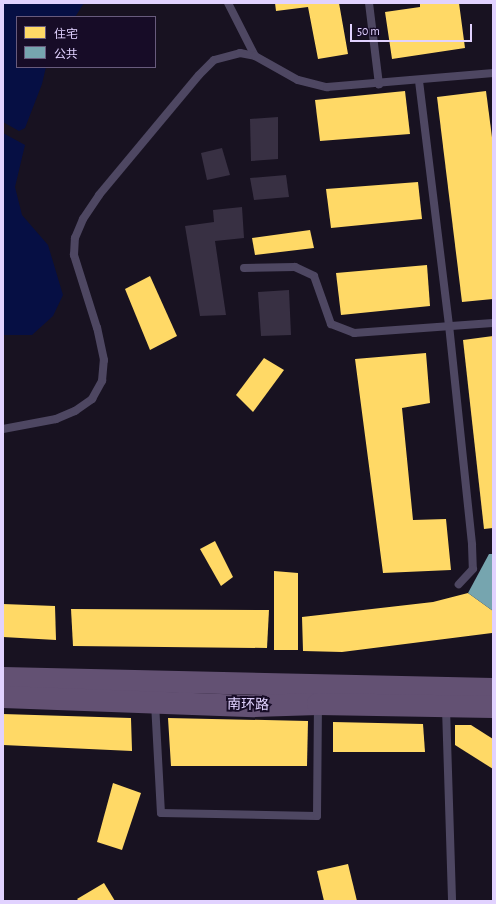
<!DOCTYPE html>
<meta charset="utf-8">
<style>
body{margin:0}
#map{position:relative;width:496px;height:904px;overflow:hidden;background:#181221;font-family:"Alegreya Sans","Noto Sans SC",sans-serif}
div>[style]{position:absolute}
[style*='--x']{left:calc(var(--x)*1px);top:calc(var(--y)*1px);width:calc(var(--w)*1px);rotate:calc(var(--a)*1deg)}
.water>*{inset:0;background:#060f44}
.homes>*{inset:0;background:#ffd966}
.public>*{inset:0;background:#76a5af}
.building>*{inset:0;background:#383043}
.lane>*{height:8px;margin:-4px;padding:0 4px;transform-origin:4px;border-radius:4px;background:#4e4762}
.primary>*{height:22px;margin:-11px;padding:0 11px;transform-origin:11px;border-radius:11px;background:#635173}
span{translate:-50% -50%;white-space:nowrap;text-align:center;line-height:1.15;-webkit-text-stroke:4px #170c27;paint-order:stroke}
.street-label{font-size:14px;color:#e1d2ff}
.frame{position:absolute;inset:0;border:4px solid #e1d2ff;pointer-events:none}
.legend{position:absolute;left:16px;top:16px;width:140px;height:52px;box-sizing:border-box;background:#170c27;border:1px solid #685b7d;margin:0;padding:5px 7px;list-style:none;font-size:12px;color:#e1d2ff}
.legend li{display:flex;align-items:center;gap:8px;height:20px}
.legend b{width:20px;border:1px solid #685b7d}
.scale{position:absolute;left:350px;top:24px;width:122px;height:18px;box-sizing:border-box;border:2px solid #e1d2ff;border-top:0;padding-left:5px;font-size:12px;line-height:14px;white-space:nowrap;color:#e1d2ff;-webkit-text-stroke:3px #170c27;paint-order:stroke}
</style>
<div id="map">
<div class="water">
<div style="clip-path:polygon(3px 3px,84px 3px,75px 17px,17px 17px,17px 67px,46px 67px,42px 84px,25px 128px,19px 131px,3px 122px)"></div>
<div style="clip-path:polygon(3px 133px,25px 145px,15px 187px,22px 215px,48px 245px,63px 295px,53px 316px,32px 335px,3px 335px)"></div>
</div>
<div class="homes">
<div style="clip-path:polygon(275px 3px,339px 3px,348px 54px,318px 59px,308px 7px,276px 11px)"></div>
<div style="clip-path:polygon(420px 3px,459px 3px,465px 48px,392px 59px,385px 12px,420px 7px)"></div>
<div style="clip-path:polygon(405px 91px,410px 134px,320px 141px,315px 100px)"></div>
<div style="clip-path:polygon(486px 91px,493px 145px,493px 299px,462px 302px,437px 97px)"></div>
<div style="clip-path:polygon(418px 182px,422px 219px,331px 228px,326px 189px)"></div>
<div style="clip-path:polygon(310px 230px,314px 248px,255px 255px,252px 238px)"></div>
<div style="clip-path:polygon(427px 265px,430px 306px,341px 315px,336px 273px)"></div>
<div style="clip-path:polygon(150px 276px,177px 336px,150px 350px,125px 289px)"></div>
<div style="clip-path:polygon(493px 336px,493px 528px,484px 529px,463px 340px)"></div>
<div style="clip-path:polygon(426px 353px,430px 403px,402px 408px,413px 520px,446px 519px,451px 570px,383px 573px,355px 359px)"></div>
<div style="clip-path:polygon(264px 358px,284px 370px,253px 412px,236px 395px)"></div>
<div style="clip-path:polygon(215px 541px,233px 577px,221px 586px,200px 549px)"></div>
<div style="clip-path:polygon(274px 571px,298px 573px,298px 650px,274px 650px)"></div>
<div style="clip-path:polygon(468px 593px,493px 611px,492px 633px,342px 652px,303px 651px,302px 617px,433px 602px)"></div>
<div style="clip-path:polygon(3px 604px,55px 606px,56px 640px,3px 637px)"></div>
<div style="clip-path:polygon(71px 609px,269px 610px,267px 648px,73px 646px)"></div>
<div style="clip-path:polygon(3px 714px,131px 718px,132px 751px,3px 745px)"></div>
<div style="clip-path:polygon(168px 718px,308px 721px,307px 766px,171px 766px)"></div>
<div style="clip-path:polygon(333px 722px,423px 724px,425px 752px,333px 752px)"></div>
<div style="clip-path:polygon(455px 725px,471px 725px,493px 739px,493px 769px,455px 745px)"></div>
<div style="clip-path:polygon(113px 783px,141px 793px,122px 850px,97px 842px)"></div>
<div style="clip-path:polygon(348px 864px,357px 901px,324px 901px,317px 871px)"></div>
<div style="clip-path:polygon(104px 883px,115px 901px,79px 901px,77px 899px)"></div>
</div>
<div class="public">
<div style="clip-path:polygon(489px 554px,493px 554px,493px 611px,468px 593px)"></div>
</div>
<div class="building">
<div style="clip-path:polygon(278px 117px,278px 159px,251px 161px,250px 119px)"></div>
<div style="clip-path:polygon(222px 148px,230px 175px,207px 180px,201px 153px)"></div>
<div style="clip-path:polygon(286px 175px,289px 197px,254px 200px,250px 178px)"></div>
<div style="clip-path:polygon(242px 207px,244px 238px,215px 241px,226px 315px,200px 316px,185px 226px,214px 222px,213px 210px)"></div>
<div style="clip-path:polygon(289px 290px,291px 335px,261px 336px,258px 292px)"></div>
</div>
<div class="lane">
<div style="--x:228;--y:3;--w:59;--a:63"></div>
<div style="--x:369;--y:3;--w:82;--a:83"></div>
<div style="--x:419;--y:81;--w:246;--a:83"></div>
<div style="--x:449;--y:325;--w:221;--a:84"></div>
<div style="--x:472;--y:545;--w:24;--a:88"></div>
<div style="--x:473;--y:569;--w:21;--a:133"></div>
<div style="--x:244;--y:268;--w:51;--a:-1.1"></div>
<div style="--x:295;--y:267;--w:21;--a:25"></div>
<div style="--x:314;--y:276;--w:51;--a:70.5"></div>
<div style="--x:331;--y:324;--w:25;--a:21"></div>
<div style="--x:354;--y:333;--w:139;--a:-4.1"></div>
<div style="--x:3;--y:429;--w:54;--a:-10.7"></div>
<div style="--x:56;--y:419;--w:21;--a:-23"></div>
<div style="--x:75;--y:411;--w:21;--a:-35"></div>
<div style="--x:92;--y:399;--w:21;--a:-61"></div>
<div style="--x:102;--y:381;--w:21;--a:-85"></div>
<div style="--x:104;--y:360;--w:33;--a:-102"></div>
<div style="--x:97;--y:328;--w:77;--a:-107.5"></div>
<div style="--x:74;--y:255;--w:17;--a:-87"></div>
<div style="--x:75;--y:238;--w:21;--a:-67"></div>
<div style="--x:83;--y:219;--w:29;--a:-56"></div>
<div style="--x:99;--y:195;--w:156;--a:-50.2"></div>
<div style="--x:199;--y:75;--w:21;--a:-45"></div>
<div style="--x:214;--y:60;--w:27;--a:-15"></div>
<div style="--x:240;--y:53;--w:15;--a:11"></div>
<div style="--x:255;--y:56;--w:49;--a:29.2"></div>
<div style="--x:298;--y:80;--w:30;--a:14"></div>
<div style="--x:327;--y:87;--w:167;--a:-4.8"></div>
<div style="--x:155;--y:703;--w:110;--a:86.9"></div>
<div style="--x:161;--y:813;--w:156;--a:1.1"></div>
<div style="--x:317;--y:816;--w:111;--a:-89.5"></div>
<div style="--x:446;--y:708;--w:193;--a:88.2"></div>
</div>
<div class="primary">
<div style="--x:3;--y:678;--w:490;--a:1.3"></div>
<div style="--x:3;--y:697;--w:251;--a:2.1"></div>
<div style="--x:254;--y:706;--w:64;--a:-1.8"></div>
<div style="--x:318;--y:704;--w:175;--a:1"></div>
</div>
<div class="street-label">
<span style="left:248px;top:705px;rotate:1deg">南环路</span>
</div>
<div class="frame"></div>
<ul class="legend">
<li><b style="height:11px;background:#ffd966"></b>住宅</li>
<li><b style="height:11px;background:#76a5af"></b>公共</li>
</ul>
<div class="scale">50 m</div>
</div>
